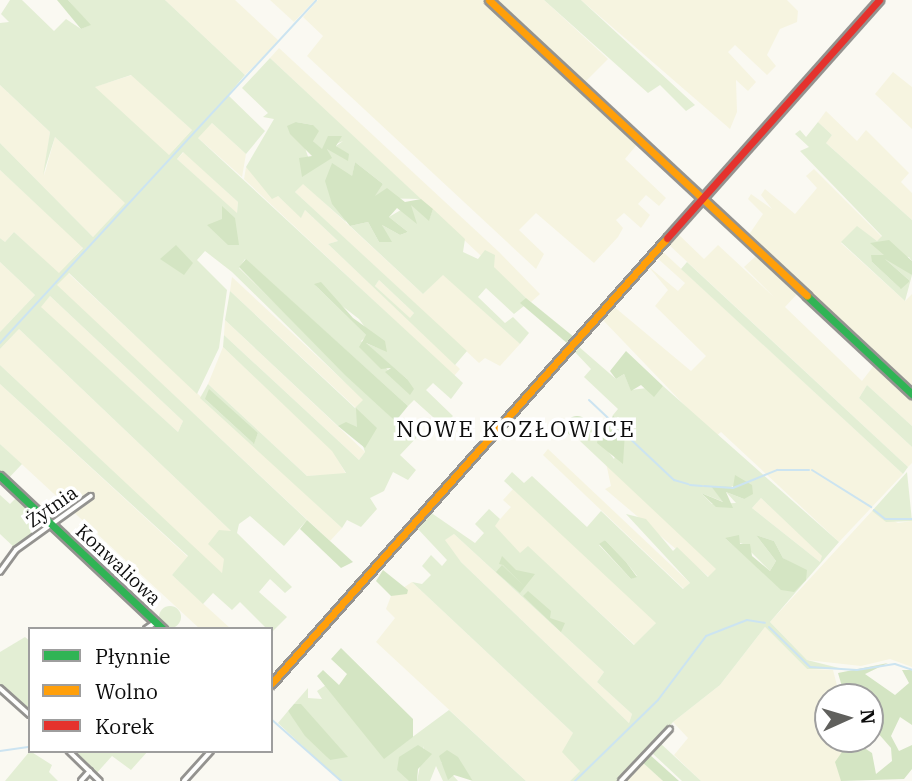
<!DOCTYPE html>
<meta charset="utf-8">
<style>
body{margin:0}
#map{position:relative;width:912px;height:781px;overflow:hidden;background:#faf9f2;font-family:"IBM Plex Serif",serif}
div>[style]{position:absolute}
[style*='--x']{left:calc(var(--x)*1px);top:calc(var(--y)*1px);width:calc(var(--w)*1px);rotate:calc(var(--a)*1deg)}
.farmland>*{inset:0;background:#f6f4e0}
.green>*{inset:0;background:#e3eed4}
.round{border-radius:50%}
.forest>*{inset:0;background:#d4e5c3}
.stream>*{height:2px;margin:-1px;padding:0 1px;transform-origin:1px;border-radius:1px;background:#cce4f1}
.roads{filter:drop-shadow(2px 0 #949390) drop-shadow(-2px 0 #949390) drop-shadow(0 2px #949390) drop-shadow(0 -2px #949390)}
.street>*{height:3.5px;margin:-1.75px;padding:0 1.75px;transform-origin:1.75px;border-radius:1.75px;background:#fefefd}
.fast>*{height:7px;margin:-3.5px;padding:0 3.5px;transform-origin:3.5px;border-radius:3.5px;background:#30b455}
.slow>*{height:7px;margin:-3.5px;padding:0 3.5px;transform-origin:3.5px;border-radius:3.5px;background:#ff9f0a}
.jam>*{height:7px;margin:-3.5px;padding:0 3.5px;transform-origin:3.5px;border-radius:3.5px;background:#e5322d}
span{translate:-50% -50%;white-space:nowrap;text-align:center;line-height:1.15;-webkit-text-stroke:7px #fff;paint-order:stroke}
.street-label{font-size:19px;color:#0d0d0d}
.quarter-label{font-size:23px;color:#0d0d0d;letter-spacing:2px}
.legend{position:absolute;left:28px;top:627px;width:245px;height:126px;box-sizing:border-box;background:#fff;border:2px solid #9e9e9e;margin:0;padding:9px 12px;list-style:none;font-size:21px;color:#0d0d0d}
.legend li{display:flex;align-items:center;gap:14px;height:35px}
.legend b{width:35px;border:2px solid #9e9e9e}
.north{position:absolute;left:814px;top:683px;width:70px;height:70px;box-sizing:border-box;background:#fff;border:2px solid #9e9e9e;border-radius:50%;rotate:86deg;font-size:19px;font-weight:700;line-height:28px;text-align:center;color:#0d0d0d}
.north::after{content:'';display:block;margin:auto;width:24px;height:32px;background:#60605d;clip-path:polygon(50% 0,100% 100%,50% 72%,0 100%)}
</style>
<div id="map">
<div class="farmland">
<div style="clip-path:polygon(165px 0,235px 0,279px 41px,245px 75px)"></div>
<div style="clip-path:polygon(270px 0,315px 0,294px 22px)"></div>
<div style="clip-path:polygon(318px 0,487px 0,639px 142px,625px 159px,666px 198px,659px 206px,646px 195px,638px 204px,650px 215px,641px 228px,624px 213px,616px 220px,623px 228px,618px 237px,594px 263px,536px 213px,519px 230px,544px 254px,536px 269px,307px 56px,323px 36px,303px 17px)"></div>
<div style="clip-path:polygon(493px 0,544px 0,608px 59px,583px 84px)"></div>
<div style="clip-path:polygon(581px 0,787px 0,798px 11px,797px 22px,780px 29px,767px 55px,776px 66px,767px 75px,735px 45px,728px 52px,756px 82px,748px 91px,736px 80px,737px 112px,730px 129px)"></div>
<div style="clip-path:polygon(279px 48px,499px 252px,540px 294px,531px 302px,526px 298px,270px 58px)"></div>
<div style="clip-path:polygon(893px 72px,912px 87px,912px 129px,875px 94px)"></div>
<div style="clip-path:polygon(132px 75px,192px 130px,168px 156px,94px 87px)"></div>
<div style="clip-path:polygon(0 85px,50px 132px,44px 176px,55px 137px,126px 203px,93px 237px,0 143px)"></div>
<div style="clip-path:polygon(826px 111px,857px 141px,866px 130px,909px 173px,901px 182px,912px 193px,912px 220px,825px 142px,832px 135px,818px 122px)"></div>
<div style="clip-path:polygon(212px 123px,246px 154px,242px 177px,197px 137px)"></div>
<div style="clip-path:polygon(184px 152px,238px 202px,237px 214px,177px 159px)"></div>
<div style="clip-path:polygon(246px 167px,301px 217px,305px 210px,338px 241px,328px 244px,460px 369px,454px 376px,244px 179px)"></div>
<div style="clip-path:polygon(814px 169px,882px 237px,877px 241px,857px 227px,841px 243px,905px 301px,912px 294px,912px 388px,748px 236px,763px 214px,748px 199px,751px 194px,772px 209px,761px 195px,765px 189px,795px 214px,817px 188px,806px 176px)"></div>
<div style="clip-path:polygon(0 170px,83px 247px,59px 274px,14px 232px,5px 242px,0 238px)"></div>
<div style="clip-path:polygon(303px 183px,423px 294px,443px 274px,520px 344px,500px 366px,485px 358px,479px 363px,295px 192px)"></div>
<div style="clip-path:polygon(677px 233px,704px 259px,718px 245px,775px 298px,744px 267px,757px 255px,799px 292px,785px 307px,862px 381px,875px 364px,912px 398px,912px 426px,867px 385px,859px 398px,912px 447px,912px 463px,908px 467px,668px 244px)"></div>
<div style="clip-path:polygon(662px 251px,903px 474px,839px 542px,721px 432px,715px 437px,601px 318px,612px 305px,691px 371px,706px 356px,655px 306px,668px 290px,648px 266px,678px 291px,685px 283px,656px 257px)"></div>
<div style="clip-path:polygon(0 262px,35px 295px,0 332px)"></div>
<div style="clip-path:polygon(68px 273px,342px 528px,330px 541px,56px 285px)"></div>
<div style="clip-path:polygon(232px 277px,364px 400px,356px 408px,230px 291px)"></div>
<div style="clip-path:polygon(379px 280px,414px 313px,410px 319px,375px 286px)"></div>
<div style="clip-path:polygon(50px 296px,183px 421px,178px 432px,40px 307px)"></div>
<div style="clip-path:polygon(225px 320px,365px 452px,359px 460px,224px 335px)"></div>
<div style="clip-path:polygon(19px 329px,231px 531px,222px 574px,0 365px,0 349px)"></div>
<div style="clip-path:polygon(223px 347px,333px 451px,346px 474px,307px 476px,208px 384px)"></div>
<div style="clip-path:polygon(0 384px,188px 557px,172px 575px,231px 629px,200px 629px,0 444px)"></div>
<div style="clip-path:polygon(548px 449px,690px 583px,684px 589px,543px 455px)"></div>
<div style="clip-path:polygon(606px 463px,717px 569px,709px 577px,605px 489px,611px 486px)"></div>
<div style="clip-path:polygon(513px 489px,657px 622px,635px 645px,528px 547px,520px 554px,494px 526px,511px 507px,503px 500px)"></div>
<div style="clip-path:polygon(761px 498px,823px 556px,820px 562px,752px 508px)"></div>
<div style="clip-path:polygon(872px 511px,898px 523px,912px 521px,912px 667px,890px 659px,861px 666px,807px 660px,770px 622px)"></div>
<div style="clip-path:polygon(454px 534px,604px 672px,597px 682px,632px 714px,629px 723px,460px 561px,444px 540px)"></div>
<div style="clip-path:polygon(412px 582px,573px 733px,580px 771px,570px 781px,526px 781px,376px 642px,395px 618px,386px 609px,391px 596px)"></div>
<div style="clip-path:polygon(765px 627px,807px 669px,833px 670px,840px 697px,828px 697px,828px 739px,852px 739px,844px 743px,841px 781px,701px 781px,674px 755px,688px 738px,673px 722px,720px 685px)"></div>
<div style="clip-path:polygon(641px 761px,663px 781px,622px 781px)"></div>
</div>
<div class="green">
<div style="clip-path:polygon(evenodd,10px 0,22px 0,54px 31px,66px 19px,81px 29px,90px 25px,68px 0,165px 0,245px 75px,228px 95px,265px 131px,246px 154px,212px 123px,198px 138px,463px 383px,451px 399px,433px 383px,426px 390px,453px 416px,443px 426px,414px 400px,408px 406px,245px 259px,239px 268px,395px 421px,419px 435px,400px 455px,416px 470px,408px 480px,393px 472px,384px 491px,370px 498px,377px 509px,361px 527px,347px 520px,342px 528px,200px 398px,208px 384px,307px 476px,346px 473px,332px 451px,223px 347px,224px 335px,359px 460px,365px 452px,357px 428px,338px 426px,225px 320px,230px 291px,355px 408px,363px 400px,232px 272px,205px 251px,197px 260px,227px 290px,219px 348px,197px 394px,69px 273px,57px 285px,307px 520px,284px 546px,250px 516px,239px 524px,237px 533px,292px 587px,285px 593px,270px 579px,259px 592px,287px 617px,271px 633px,240px 602px,232px 610px,213px 593px,203px 604px,172px 575px,188px 556px,0 384px,0 365px,222px 573px,224px 559px,208px 544px,219px 530px,231px 531px,19px 329px,0 349px,0 332px,35px 295px,0 262px,0 238px,5px 242px,14px 232px,59px 273px,83px 248px,0 170px,0 143px,93px 237px,125px 203px,55px 137px,43px 175px,50px 132px,0 85px,0 23px,9px 22px,1px 14px,10px 0,131px 75px,192px 130px,169px 155px,95px 87px,131px 75px,10px 0,183px 152px,238px 202px,237px 213px,177px 159px,183px 152px,10px 0,315px 285px,359px 319px,381px 349px,365px 343px,407px 379px,410px 394px,361px 341px,367px 336px,315px 285px,10px 0,50px 296px,183px 421px,178px 432px,41px 307px,50px 296px,10px 0,205px 399px,258px 433px,254px 443px,253px 443px,205px 399px)"></div>
<div style="clip-path:polygon(544px 0,581px 0,695px 105px,686px 111px,660px 85px,648px 93px)"></div>
<div style="clip-path:polygon(evenodd,270px 58px,421px 199px,373px 198px,383px 184px,355px 162px,352px 177px,332px 164px,329px 177px,346px 222px,303px 184px,295px 192px,467px 351px,455px 365px,328px 244px,338px 241px,305px 210px,301px 218px,278px 196px,272px 199px,246px 167px,274px 119px,263px 117px,268px 113px,242px 88px,270px 58px,296px 122px,313px 125px,313px 141px,322px 150px,343px 141px,336px 146px,344px 152px,327px 149px,331px 158px,312px 168px,296px 122px,270px 58px,379px 280px,414px 313px,410px 318px,375px 286px,379px 280px)"></div>
<div style="clip-path:polygon(818px 122px,832px 135px,826px 143px,912px 220px,912px 261px,909px 257px,884px 255px,872px 262px,900px 288px,910px 281px,885px 259px,889px 256px,912px 275px,905px 301px,841px 242px,857px 226px,877px 241px,882px 236px,800px 151px,809px 147px,795px 134px,800px 130px,806px 137px)"></div>
<div style="clip-path:polygon(411px 204px,429px 220px,433px 209px,465px 239px,463px 252px,478px 259px,485px 250px,495px 255px,494px 267px,526px 298px,524px 306px,514px 314px,486px 288px,478px 297px,505px 323px,513px 317px,529px 333px,520px 344px,443px 275px,423px 294px,350px 226px,368px 222px,379px 242px,385px 237px,382px 225px,400px 235px,408px 232px,389px 217px)"></div>
<div style="clip-path:polygon(687px 262px,908px 467px,903px 474px,681px 269px)"></div>
<div style="clip-path:polygon(evenodd,578px 346px,616px 379px,624px 374px,631px 390px,663px 386px,839px 542px,770px 622px,807px 660px,843px 669px,807px 669px,765px 627px,720px 685px,673px 722px,620px 781px,570px 781px,580px 771px,562px 752px,573px 733px,412px 582px,422px 584px,431px 575px,422px 566px,431px 555px,442px 566px,447px 560px,416px 527px,430px 512px,475px 543px,484px 533px,475px 524px,489px 509px,500px 519px,495px 526px,520px 553px,528px 546px,634px 645px,656px 623px,504px 481px,512px 472px,524px 483px,532px 476px,587px 527px,601px 511px,683px 589px,690px 583px,626px 514px,646px 519px,673px 551px,677px 547px,708px 577px,716px 569px,580px 441px,591px 429px,614px 459px,625px 432px,613px 415px,618px 409px,584px 377px,591px 369px,574px 351px,578px 346px,735px 476px,743px 481px,744px 499px,726px 492px,736px 503px,712px 504px,701px 493px,724px 502px,720px 491px,736px 485px,735px 476px,578px 346px,761px 498px,822px 556px,820px 562px,752px 508px,761px 498px,578px 346px,454px 534px,604px 672px,597px 682px,632px 714px,629px 723px,461px 562px,445px 540px,454px 534px,578px 346px,756px 535px,774px 541px,783px 558px,802px 569px,781px 589px,725px 538px,743px 544px,770px 571px,776px 561px,756px 535px,578px 346px,605px 540px,626px 562px,637px 576px,631px 579px,599px 545px,605px 540px)"></div>
<div style="clip-path:polygon(867px 385px,912px 426px,912px 447px,859px 398px)"></div>
<div style="clip-path:polygon(0 444px,22px 464px,6px 481px,0 475px)"></div>
<div style="clip-path:polygon(907px 472px,912px 521px,886px 522px,872px 511px)"></div>
<div style="clip-path:polygon(0 495px,10px 504px,18px 496px,47px 524px,16px 549px,0 534px)"></div>
<div class="round" style="left:159px;top:606px;width:22px;height:22px"></div>
<div style="clip-path:polygon(25px 637px,30px 641px,30px 713px,0 685px,0 652px)"></div>
<div style="clip-path:polygon(326px 685px,384px 758px,449px 710px,526px 781px,473px 781px,461px 764px,441px 762px,458px 781px,443px 781px,436px 766px,430px 781px,417px 781px,424px 746px,409px 781px,340px 781px,278px 723px,288px 711px,330px 760px,334px 746px,294px 704px,308px 688px,308px 698px,322px 699px,317px 691px)"></div>
<div style="clip-path:polygon(659px 742px,701px 781px,682px 781px,651px 752px)"></div>
<div style="clip-path:polygon(30px 751px,52px 765px,49px 772px,58px 781px,5px 781px)"></div>
<div style="clip-path:polygon(71px 751px,148px 751px,131px 770px,112px 756px,95px 775px)"></div>
</div>
<div class="forest">
<div style="clip-path:polygon(57px 0,68px 0,91px 25px,81px 29px)"></div>
<div style="clip-path:polygon(296px 122px,313px 125px,319px 131px,313px 141px,322px 149px,328px 136px,342px 136px,336px 146px,349px 154px,348px 161px,327px 149px,332px 158px,302px 177px,299px 158px,312px 156px,290px 134px,287px 126px)"></div>
<div style="clip-path:polygon(355px 162px,383px 184px,375px 196px,387px 188px,405px 202px,421px 199px,433px 209px,429px 221px,411px 205px,417px 224px,397px 208px,389px 217px,408px 232px,400px 235px,382px 225px,392px 242px,379px 242px,368px 222px,350px 226px,332px 204px,325px 181px,332px 163px,352px 176px)"></div>
<div style="clip-path:polygon(222px 206px,235px 218px,239px 245px,228px 245px,207px 225px,222px 219px)"></div>
<div style="clip-path:polygon(889px 240px,912px 261px,912px 275px,885px 259px,910px 281px,901px 289px,872px 262px,871px 255px,884px 255px,870px 243px)"></div>
<div style="clip-path:polygon(176px 245px,193px 263px,184px 275px,160px 259px)"></div>
<div style="clip-path:polygon(246px 259px,408px 406px,399px 417px,395px 421px,345px 375px,239px 267px)"></div>
<div style="clip-path:polygon(321px 282px,353px 318px,385px 341px,387px 352px,366px 343px,407px 379px,414px 389px,410px 395px,385px 372px,391px 368px,381px 369px,359px 347px,366px 335px,314px 284px)"></div>
<div style="clip-path:polygon(526px 298px,574px 337px,568px 344px,520px 303px)"></div>
<div style="clip-path:polygon(626px 351px,663px 386px,654px 397px,641px 385px,631px 391px,624px 374px,616px 379px,610px 371px)"></div>
<div style="clip-path:polygon(209px 389px,258px 433px,254px 444px,205px 399px)"></div>
<div style="clip-path:polygon(356px 408px,377px 428px,365px 448px,338px 426px,346px 422px,357px 427px)"></div>
<div style="clip-path:polygon(613px 415px,625px 432px,623px 464px,597px 443px,600px 427px,608px 430px)"></div>
<div class="round" style="left:566px;top:416px;width:22px;height:22px"></div>
<div style="clip-path:polygon(735px 475px,752px 485px,753px 494px,744px 499px,726px 492px,733px 508px,716px 507px,701px 493px,723px 502px,711px 486px,733px 487px)"></div>
<div style="clip-path:polygon(307px 520px,353px 562px,341px 568px,300px 529px)"></div>
<div style="clip-path:polygon(739px 535px,740px 544px,750px 544px,752px 556px,770px 571px,776px 561px,756px 535px,774px 541px,783px 558px,807px 570px,806px 580px,794px 592px,781px 590px,725px 538px)"></div>
<div style="clip-path:polygon(605px 540px,626px 562px,637px 577px,631px 579px,599px 544px)"></div>
<div style="clip-path:polygon(502px 556px,516px 570px,535px 574px,520px 593px,496px 572px,502px 565px,524px 586px,503px 565px,499px 564px)"></div>
<div style="clip-path:polygon(383px 570px,408px 590px,407px 594px,391px 596px,376px 581px)"></div>
<div style="clip-path:polygon(528px 591px,551px 611px,550px 618px,565px 623px,561px 632px,523px 596px)"></div>
<div style="clip-path:polygon(341px 648px,413px 719px,413px 737px,384px 759px,317px 676px,323px 670px,339px 685px,347px 674px,331px 659px)"></div>
<div style="clip-path:polygon(888px 663px,865px 674px,895px 695px,909px 683px,902px 670px,912px 670px,912px 725px,900px 717px,891px 736px,899px 751px,912px 745px,912px 769px,904px 779px,841px 781px,835px 762px,851px 739px,872px 753px,876px 774px,892px 761px,891px 748px,870px 724px,870px 697px,845px 697px,838px 673px)"></div>
<div style="clip-path:polygon(294px 704px,301px 704px,348px 757px,330px 760px,305px 736px,288px 711px)"></div>
<div style="clip-path:polygon(418px 745px,432px 754px,418px 769px,417px 781px,409px 781px,397px 770px,399px 757px)"></div>
<div style="clip-path:polygon(447px 750px,458px 757px,473px 781px,454px 775px,448px 780px,439px 756px)"></div>
<div style="clip-path:polygon(649px 754px,679px 781px,663px 781px,641px 761px)"></div>
</div>
<div class="stream">
<div style="--x:0;--y:343;--w:466;--a:-47.3"></div>
<div style="--x:589;--y:400;--w:117;--a:43.3"></div>
<div style="--x:674;--y:480;--w:15;--a:16"></div>
<div style="--x:812;--y:470;--w:70;--a:32.1"></div>
<div style="--x:690;--y:485;--w:12;--a:5"></div>
<div style="--x:704;--y:486;--w:29;--a:4"></div>
<div style="--x:733;--y:488;--w:48;--a:-22.2"></div>
<div style="--x:777;--y:470;--w:32;--a:0"></div>
<div style="--x:874;--y:510;--w:14;--a:39"></div>
<div style="--x:885;--y:519;--w:27;--a:0"></div>
<div style="--x:769;--y:627;--w:57;--a:44.3"></div>
<div style="--x:810;--y:667;--w:47;--a:3.7"></div>
<div style="--x:857;--y:670;--w:38;--a:-9"></div>
<div style="--x:895;--y:664;--w:18;--a:19"></div>
<div style="--x:271;--y:719;--w:94;--a:41.5"></div>
<div style="--x:0;--y:751;--w:30;--a:-8"></div>
<div style="--x:575;--y:781;--w:116;--a:-44.3"></div>
<div style="--x:658;--y:700;--w:80;--a:-53.1"></div>
<div style="--x:706;--y:636;--w:44;--a:-21.3"></div>
<div style="--x:747;--y:620;--w:18;--a:9"></div>
</div>
<div class="roads">
<div class="street">
<div style="--x:0;--y:572;--w:27;--a:-54"></div>
<div style="--x:16;--y:550;--w:92;--a:-35.8"></div>
<div style="--x:146;--y:629;--w:12;--a:-35"></div>
<div style="--x:0;--y:688;--w:40;--a:42"></div>
<div style="--x:69;--y:751;--w:43;--a:44.1"></div>
<div style="--x:81;--y:781;--w:13;--a:-48"></div>
<div style="--x:184;--y:781;--w:40;--a:-48"></div>
<div style="--x:621;--y:781;--w:71;--a:-46.7"></div>
</div>
<div class="fast">
<div style="--x:807;--y:296;--w:144;--a:43"></div>
<div style="--x:0;--y:476;--w:224;--a:43.2"></div>
</div>
<div class="slow">
<div style="--x:489;--y:0;--w:434;--a:42.9"></div>
<div style="--x:271;--y:684;--w:596;--a:-48.4"></div>
</div>
<div class="jam">
<div style="--x:667;--y:238;--w:319;--a:-48.3"></div>
</div>
</div>
<div class="street-label">
<span style="left:52px;top:507px;rotate:-35deg">Żytnia</span>
<span style="left:118px;top:565px;rotate:43deg">Konwaliowa</span>
</div>
<div class="quarter-label">
<span style="left:516px;top:428px">NOWE KOZŁOWICE</span>
</div>
<ul class="legend">
<li><b style="height:9px;background:#30b455"></b>Płynnie</li>
<li><b style="height:9px;background:#ff9f0a"></b>Wolno</li>
<li><b style="height:9px;background:#e5322d"></b>Korek</li>
</ul>
<div class="north">N</div>
</div>
